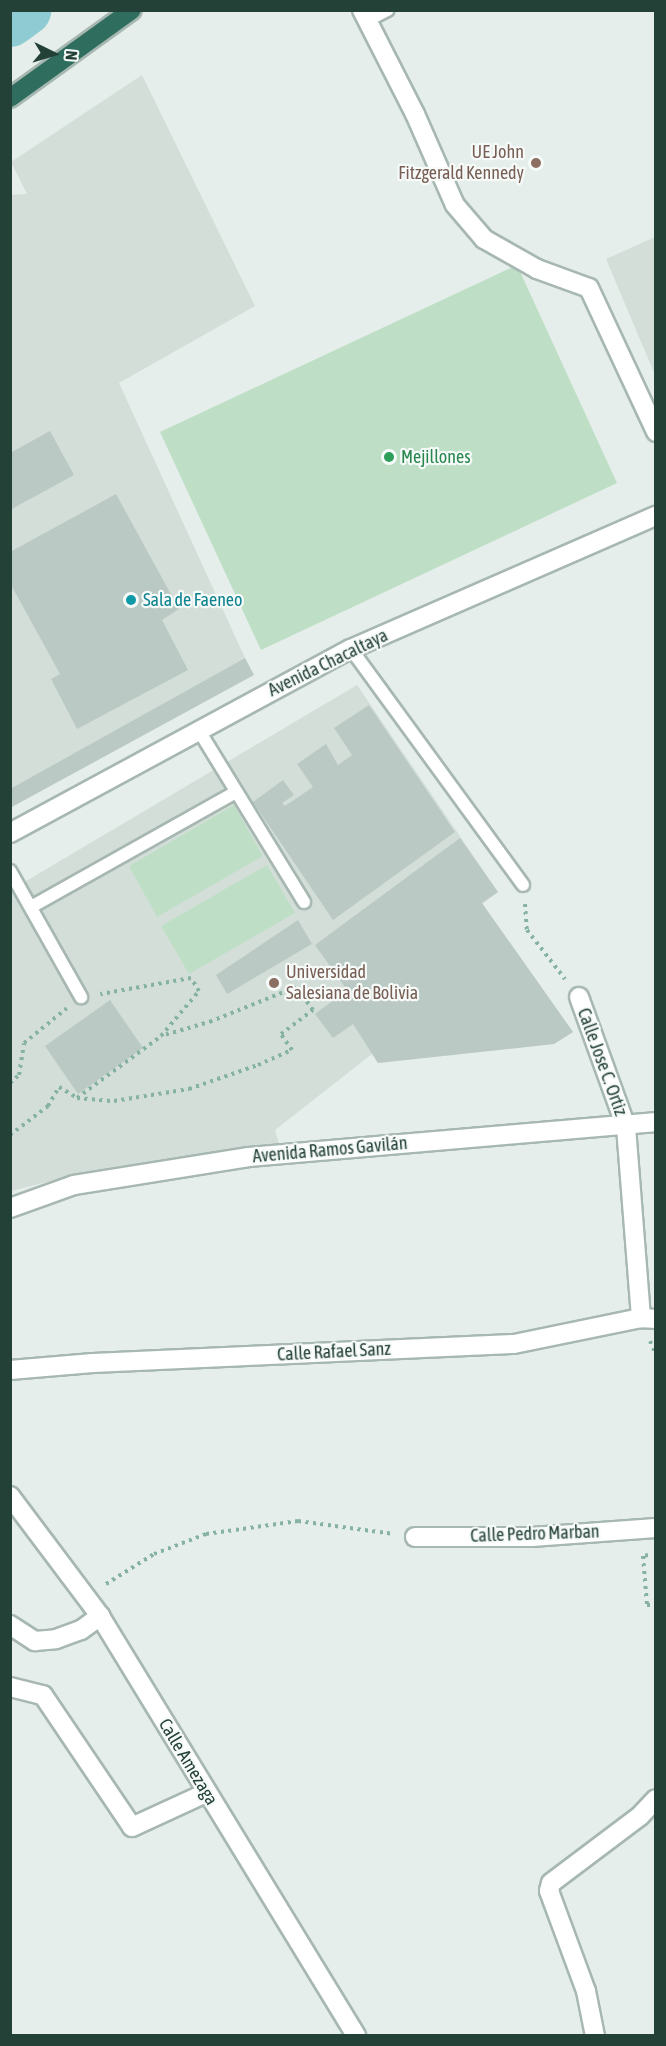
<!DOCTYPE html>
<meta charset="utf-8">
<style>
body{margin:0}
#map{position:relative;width:666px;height:2046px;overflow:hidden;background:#e5eeea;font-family:"Asap Condensed",sans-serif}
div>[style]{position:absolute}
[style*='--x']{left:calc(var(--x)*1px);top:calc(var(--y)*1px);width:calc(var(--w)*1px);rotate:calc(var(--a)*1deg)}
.built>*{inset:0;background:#d3ded9}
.green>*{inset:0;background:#bedfc6}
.river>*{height:52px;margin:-26px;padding:0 26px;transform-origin:26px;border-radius:26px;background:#8ecbd3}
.building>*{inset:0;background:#bac9c3}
.path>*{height:4px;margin-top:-2px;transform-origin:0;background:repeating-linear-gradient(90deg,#85b2a2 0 3px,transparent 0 7.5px)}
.roads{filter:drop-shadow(2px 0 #a7b7b1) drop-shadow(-2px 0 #a7b7b1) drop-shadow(0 2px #a7b7b1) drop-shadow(0 -2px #a7b7b1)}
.lane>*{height:12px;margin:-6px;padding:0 6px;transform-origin:6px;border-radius:6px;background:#fff}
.street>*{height:18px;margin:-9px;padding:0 9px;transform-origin:9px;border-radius:9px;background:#fff}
.secondary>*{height:18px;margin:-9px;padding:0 9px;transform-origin:9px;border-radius:9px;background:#fff}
.highway>*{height:18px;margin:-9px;padding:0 9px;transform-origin:9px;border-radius:9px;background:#2f6d5e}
.dots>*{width:16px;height:16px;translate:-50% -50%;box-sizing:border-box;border:3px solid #f6faf8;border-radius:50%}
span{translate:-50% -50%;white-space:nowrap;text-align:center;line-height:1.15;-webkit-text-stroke:4.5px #f6faf8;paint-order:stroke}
.education-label{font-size:18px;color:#785e54}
.right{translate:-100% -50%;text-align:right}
.left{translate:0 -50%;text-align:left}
.leisure-label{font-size:18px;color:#27864d}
.culture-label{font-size:18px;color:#0d838f}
.street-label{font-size:18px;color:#244138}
.frame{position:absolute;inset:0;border:12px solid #244138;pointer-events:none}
.north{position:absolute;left:24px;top:24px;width:60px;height:60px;-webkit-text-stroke:4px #f6faf8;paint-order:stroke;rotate:95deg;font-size:16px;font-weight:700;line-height:24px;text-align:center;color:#244138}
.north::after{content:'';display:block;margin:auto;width:21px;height:27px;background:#244138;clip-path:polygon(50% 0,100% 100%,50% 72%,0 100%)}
</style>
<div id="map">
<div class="built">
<div style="clip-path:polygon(142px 75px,255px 306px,119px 383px,245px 658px,11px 789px,10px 195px,27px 194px,11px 162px)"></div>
<div style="clip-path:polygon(655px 237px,655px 375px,606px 259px)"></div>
<div style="clip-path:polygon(357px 685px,498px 892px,482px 904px,573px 1032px,554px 1044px,378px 1063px,372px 1054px,275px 1130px,279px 1144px,91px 1171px,11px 1191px,11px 890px)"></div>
</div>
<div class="green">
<div style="clip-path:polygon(517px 265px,617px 483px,261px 650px,160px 432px)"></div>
<div style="clip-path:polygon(234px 805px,263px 856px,157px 917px,129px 866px)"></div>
<div style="clip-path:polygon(267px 865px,295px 913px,189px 974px,161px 926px)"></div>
</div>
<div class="river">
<div style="--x:10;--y:21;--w:19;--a:-36"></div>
</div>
<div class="building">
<div style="clip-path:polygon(50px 431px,74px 475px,10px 510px,10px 453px)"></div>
<div style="clip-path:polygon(116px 494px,179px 609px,162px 620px,188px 670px,77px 729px,51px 679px,60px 674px,10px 583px,10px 552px)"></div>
<div style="clip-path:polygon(245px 658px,254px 675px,10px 808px,10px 789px)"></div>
<div style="clip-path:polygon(369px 705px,455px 832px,333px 920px,253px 802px,283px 780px,294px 795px,282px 803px,285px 806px,313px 787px,297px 764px,326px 744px,338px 765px,352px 755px,334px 728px)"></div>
<div style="clip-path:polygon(460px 838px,498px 892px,482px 903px,573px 1032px,554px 1044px,378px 1063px,353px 1024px,333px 1038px,315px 1014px,347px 990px,315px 945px)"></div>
<div style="clip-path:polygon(298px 920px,312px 944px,227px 994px,216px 975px)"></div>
<div style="clip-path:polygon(110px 1000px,143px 1048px,78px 1094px,45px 1046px)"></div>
</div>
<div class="path">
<div style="--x:525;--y:904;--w:26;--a:86"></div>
<div style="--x:527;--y:930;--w:62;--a:52.2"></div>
<div style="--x:10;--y:1083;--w:12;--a:-42"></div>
<div style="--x:19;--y:1075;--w:32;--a:-81"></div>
<div style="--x:24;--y:1043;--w:55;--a:-39.1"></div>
<div style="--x:77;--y:1098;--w:104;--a:-36.4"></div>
<div style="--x:10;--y:1135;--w:48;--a:-37.3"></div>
<div style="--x:48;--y:1106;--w:22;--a:-60"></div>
<div style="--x:59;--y:1087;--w:21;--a:31"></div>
<div style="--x:77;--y:1098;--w:37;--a:5"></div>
<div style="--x:114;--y:1101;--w:76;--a:-9.1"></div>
<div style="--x:189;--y:1089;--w:73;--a:-19.2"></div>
<div style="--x:258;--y:1065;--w:37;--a:-24"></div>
<div style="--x:292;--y:1050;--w:19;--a:-125"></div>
<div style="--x:281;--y:1034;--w:40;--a:-37"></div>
<div style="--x:313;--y:1010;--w:29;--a:-126"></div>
<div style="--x:296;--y:987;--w:91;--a:158"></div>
<div style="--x:212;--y:1021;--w:53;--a:163.6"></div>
<div style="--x:161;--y:1036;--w:59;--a:-49.8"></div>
<div style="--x:199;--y:991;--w:15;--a:-122"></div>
<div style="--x:191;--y:978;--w:92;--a:170"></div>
<div style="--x:650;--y:1341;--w:15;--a:67"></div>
<div style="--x:648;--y:1555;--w:5;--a:169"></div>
<div style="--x:643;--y:1556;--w:49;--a:85.3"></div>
<div style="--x:647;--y:1605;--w:9;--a:0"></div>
<div style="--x:106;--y:1584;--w:57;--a:-32"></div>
<div style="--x:154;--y:1554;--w:56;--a:-21"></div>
<div style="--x:206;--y:1534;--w:93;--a:-8"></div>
<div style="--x:298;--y:1521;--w:97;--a:7.7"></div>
</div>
<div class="roads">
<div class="lane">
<div style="--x:368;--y:20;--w:22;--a:-27"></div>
<div style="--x:351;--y:649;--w:292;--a:53.9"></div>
<div style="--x:198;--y:729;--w:203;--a:58.5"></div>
<div style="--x:10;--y:871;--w:145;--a:60.6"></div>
<div style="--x:31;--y:907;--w:233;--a:-29.3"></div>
</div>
<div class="street">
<div style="--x:362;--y:10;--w:117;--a:63"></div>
<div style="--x:415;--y:114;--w:99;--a:66.3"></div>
<div style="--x:455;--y:205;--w:45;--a:49.5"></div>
<div style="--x:484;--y:239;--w:61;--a:29.5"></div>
<div style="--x:537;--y:269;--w:55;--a:20.1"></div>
<div style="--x:589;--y:288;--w:159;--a:65"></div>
<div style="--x:579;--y:997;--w:138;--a:70.1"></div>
<div style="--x:626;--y:1127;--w:192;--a:85.5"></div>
<div style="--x:10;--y:1208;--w:68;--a:-19.8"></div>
<div style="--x:74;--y:1185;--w:177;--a:-9.1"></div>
<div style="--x:249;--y:1157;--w:409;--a:-4.9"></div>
<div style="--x:10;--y:1370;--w:83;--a:-4.8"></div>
<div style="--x:93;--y:1363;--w:421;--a:-2.6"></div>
<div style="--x:514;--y:1344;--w:130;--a:-11.6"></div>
<div style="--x:641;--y:1318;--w:15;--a:4"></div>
<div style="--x:10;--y:1496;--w:150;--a:53.1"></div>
<div style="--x:100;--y:1616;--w:492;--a:58.6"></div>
<div style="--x:415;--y:1537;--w:117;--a:0"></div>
<div style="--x:532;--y:1537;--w:124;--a:-4.2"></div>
<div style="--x:10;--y:1625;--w:30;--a:33"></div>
<div style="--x:35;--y:1641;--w:21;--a:-5"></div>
<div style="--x:56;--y:1639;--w:27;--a:-20"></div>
<div style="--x:81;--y:1630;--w:24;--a:-36"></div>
<div style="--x:10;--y:1687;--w:34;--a:14"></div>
<div style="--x:43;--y:1695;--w:159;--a:56"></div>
<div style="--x:132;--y:1827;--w:81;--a:-24.7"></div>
<div style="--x:595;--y:2036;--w:46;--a:-101.3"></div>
<div style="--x:586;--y:1991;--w:107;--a:-110.3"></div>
<div style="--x:549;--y:1891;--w:8;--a:-76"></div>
<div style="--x:551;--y:1883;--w:111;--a:-37"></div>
<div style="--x:640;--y:1816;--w:23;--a:-47"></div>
</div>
<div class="secondary">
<div style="--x:10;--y:833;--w:387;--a:-28.4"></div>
<div style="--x:351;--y:649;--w:333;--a:-23.6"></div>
</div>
<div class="highway">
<div style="--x:10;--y:98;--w:150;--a:-35.8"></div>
</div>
</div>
<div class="dots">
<div style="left:536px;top:163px;background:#8d6e63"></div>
<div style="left:389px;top:457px;background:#2e9e5b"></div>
<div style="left:131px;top:600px;background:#0f9aa8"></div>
<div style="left:274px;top:983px;background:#8d6e63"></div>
</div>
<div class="education-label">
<span class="right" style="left:524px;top:163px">UE John<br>Fitzgerald Kennedy</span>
<span class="left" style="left:286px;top:983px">Universidad<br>Salesiana de Bolivia</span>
</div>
<div class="leisure-label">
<span class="left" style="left:401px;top:457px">Mejillones</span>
</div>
<div class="culture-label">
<span class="left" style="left:143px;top:600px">Sala de Faeneo</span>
</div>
<div class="street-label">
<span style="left:328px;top:663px;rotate:-26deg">Avenida Chacaltaya</span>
<span style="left:602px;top:1062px;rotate:70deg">Calle Jose C. Ortiz</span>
<span style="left:330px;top:1150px;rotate:-5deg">Avenida Ramos Gavilán</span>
<span style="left:334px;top:1352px;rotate:-3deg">Calle Rafael Sanz</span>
<span style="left:535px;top:1534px;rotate:-2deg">Calle Pedro Marban</span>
<span style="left:188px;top:1762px;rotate:59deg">Calle Amezaga</span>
</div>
<div class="frame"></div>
<div class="north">N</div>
</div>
